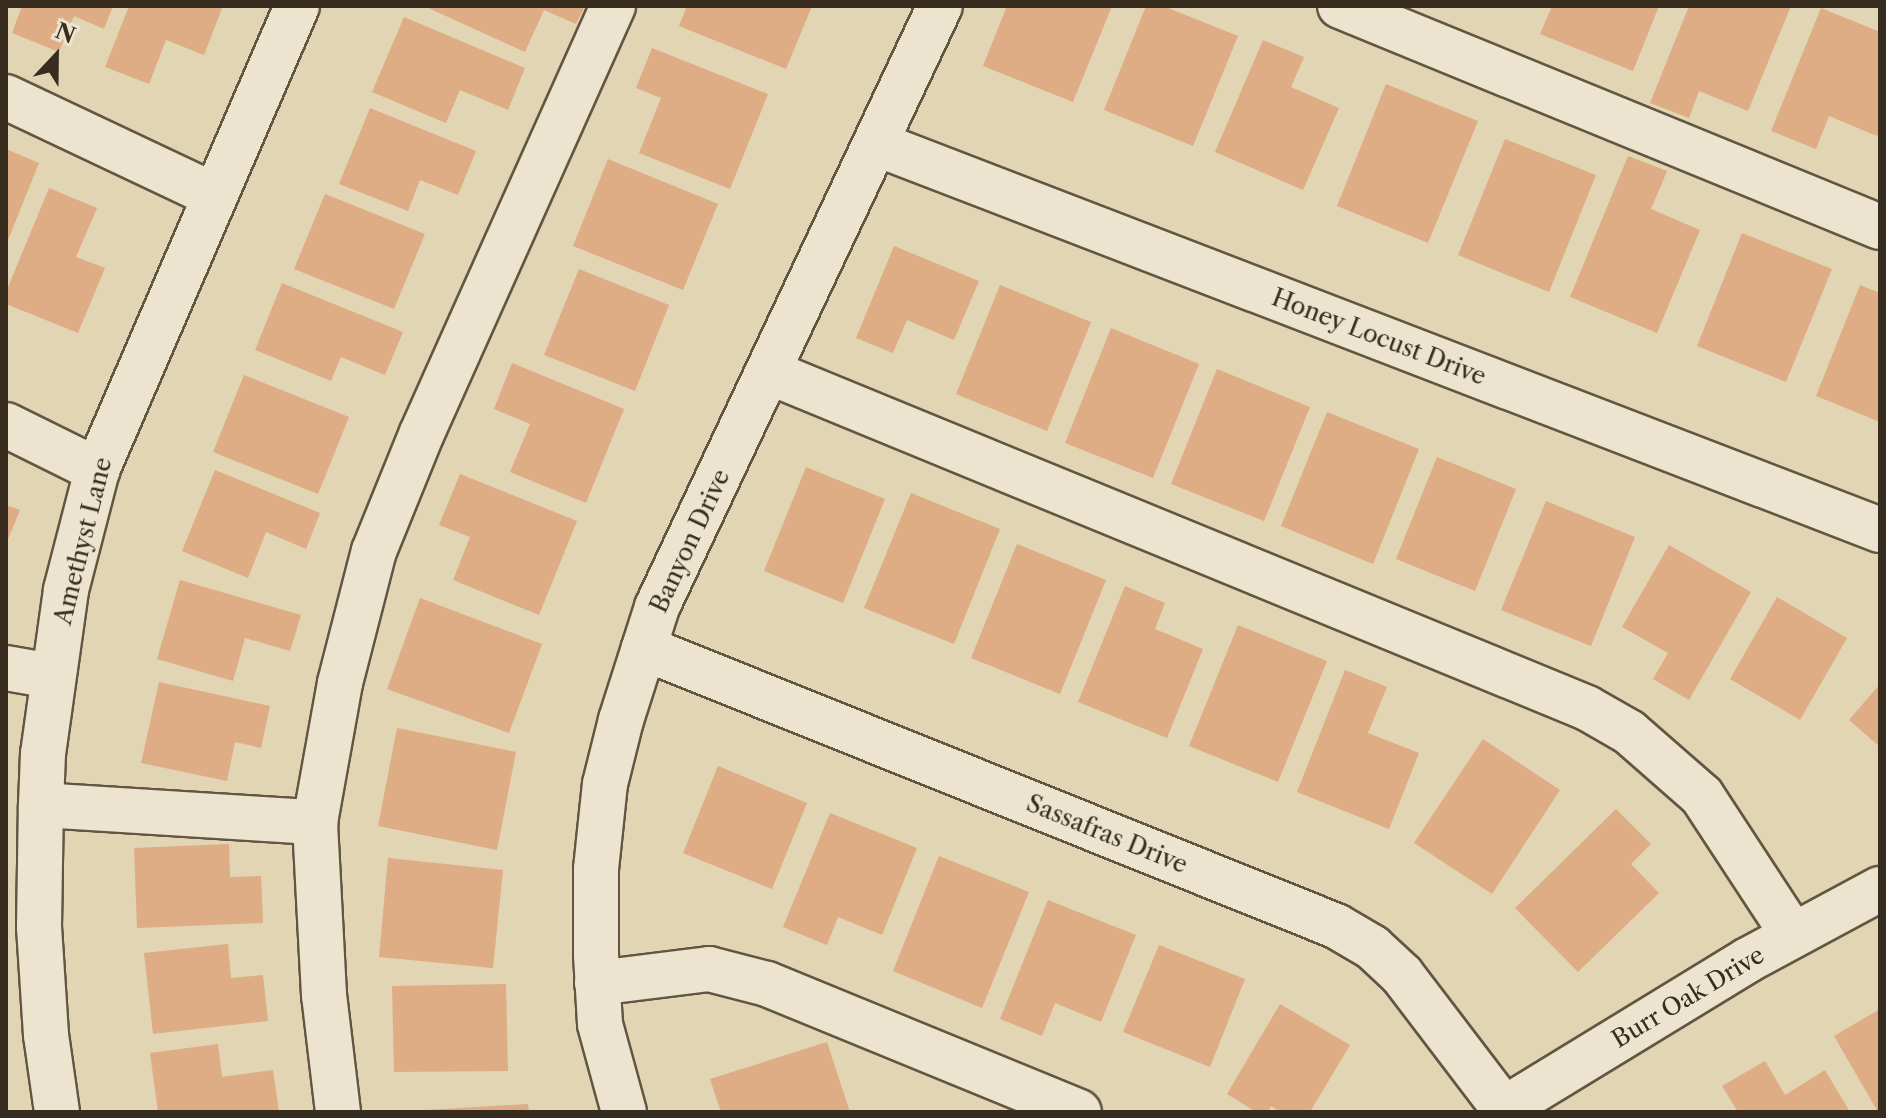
<!DOCTYPE html>
<style>
body{margin:0}
#map{position:relative;width:1886px;height:1118px;overflow:hidden;background:#e1d5b3;font-family:"Libre Caslon Text",serif}
div>[style]{position:absolute}
[style*='--x']{left:calc(var(--x)*1px);top:calc(var(--y)*1px);width:calc(var(--w)*1px);rotate:calc(var(--a)*1deg)}
.building>*{inset:0;background:#deac85}
.roads{filter:drop-shadow(2px 0 #625643) drop-shadow(-2px 0 #625643) drop-shadow(0 2px #625643) drop-shadow(0 -2px #625643)}
.minor>*{height:44px;margin:-22px;padding:0 22px;transform-origin:22px;border-radius:22px;background:#ece4ce}
span{translate:-50% -50%;white-space:nowrap;text-align:center;line-height:1.15;-webkit-text-stroke:6px #ece4ce;paint-order:stroke}
.street-label{font-size:24px;color:#382c1e}
.frame{position:absolute;inset:0;border:8px solid #382c1e;pointer-events:none}
.north{position:absolute;left:16px;top:16px;width:80px;height:80px;-webkit-text-stroke:6px #ece4ce;paint-order:stroke;rotate:22deg;font-size:22px;font-weight:700;line-height:32px;text-align:center;color:#382c1e}
.north::after{content:'';display:block;margin:auto;width:28px;height:36px;background:#382c1e;clip-path:polygon(50% 0,100% 100%,50% 72%,0 100%)}
</style>
<div id="map">
<div class="building">
<div style="clip-path:polygon(22px 6px,113px 6px,104px 29px,74px 16px,59px 52px,12px 33px)"></div>
<div style="clip-path:polygon(129px 6px,223px 6px,204px 55px,166px 40px,149px 84px,105px 67px)"></div>
<div style="clip-path:polygon(424px 6px,585px 6px,576px 24px,544px 10px,525px 52px)"></div>
<div style="clip-path:polygon(687px 6px,812px 6px,786px 69px,679px 26px)"></div>
<div style="clip-path:polygon(1007px 6px,1112px 6px,1073px 102px,983px 66px)"></div>
<div style="clip-path:polygon(1146px 6px,1163px 6px,1238px 36px,1193px 146px,1104px 110px)"></div>
<div style="clip-path:polygon(1552px 6px,1659px 6px,1633px 71px,1540px 34px)"></div>
<div style="clip-path:polygon(1689px 6px,1791px 6px,1748px 111px,1699px 91px,1689px 118px,1650px 103px)"></div>
<div style="clip-path:polygon(1821px 8px,1880px 32px,1880px 129px,1877px 136px,1829px 116px,1816px 149px,1771px 131px)"></div>
<div style="clip-path:polygon(404px 17px,525px 68px,508px 110px,460px 90px,446px 123px,372px 92px)"></div>
<div style="clip-path:polygon(1263px 40px,1304px 57px,1291px 87px,1339px 108px,1303px 190px,1215px 152px)"></div>
<div style="clip-path:polygon(652px 48px,768px 94px,730px 189px,639px 153px,661px 98px,636px 88px)"></div>
<div style="clip-path:polygon(1386px 84px,1478px 121px,1428px 243px,1337px 206px)"></div>
<div style="clip-path:polygon(370px 108px,476px 151px,458px 195px,420px 180px,408px 211px,339px 184px)"></div>
<div style="clip-path:polygon(1505px 139px,1596px 175px,1549px 292px,1458px 255px)"></div>
<div style="clip-path:polygon(6px 149px,39px 163px,6px 245px)"></div>
<div style="clip-path:polygon(1628px 156px,1667px 171px,1651px 209px,1700px 230px,1657px 333px,1570px 297px)"></div>
<div style="clip-path:polygon(608px 159px,718px 204px,683px 290px,573px 246px)"></div>
<div style="clip-path:polygon(49px 188px,97px 208px,76px 257px,105px 268px,78px 333px,6px 304px,6px 292px)"></div>
<div style="clip-path:polygon(325px 194px,425px 234px,394px 309px,294px 269px)"></div>
<div style="clip-path:polygon(1742px 233px,1832px 269px,1786px 382px,1697px 346px)"></div>
<div style="clip-path:polygon(894px 246px,979px 281px,954px 340px,907px 320px,893px 353px,856px 338px)"></div>
<div style="clip-path:polygon(579px 269px,669px 305px,635px 391px,544px 355px)"></div>
<div style="clip-path:polygon(282px 283px,403px 332px,385px 375px,341px 357px,331px 381px,255px 350px)"></div>
<div style="clip-path:polygon(1000px 285px,1091px 322px,1047px 431px,956px 394px)"></div>
<div style="clip-path:polygon(1860px 285px,1880px 293px,1880px 422px,1816px 396px)"></div>
<div style="clip-path:polygon(1111px 328px,1199px 364px,1153px 478px,1065px 443px)"></div>
<div style="clip-path:polygon(512px 363px,624px 409px,586px 503px,510px 472px,530px 424px,494px 409px)"></div>
<div style="clip-path:polygon(1217px 369px,1310px 407px,1264px 521px,1171px 484px)"></div>
<div style="clip-path:polygon(244px 375px,349px 417px,318px 494px,213px 452px)"></div>
<div style="clip-path:polygon(1327px 412px,1419px 449px,1373px 564px,1281px 526px)"></div>
<div style="clip-path:polygon(1437px 457px,1516px 489px,1475px 591px,1396px 559px)"></div>
<div style="clip-path:polygon(806px 467px,885px 499px,843px 603px,764px 571px)"></div>
<div style="clip-path:polygon(215px 470px,320px 513px,306px 549px,266px 532px,248px 578px,182px 551px)"></div>
<div style="clip-path:polygon(460px 474px,577px 521px,539px 615px,453px 580px,470px 537px,439px 525px)"></div>
<div style="clip-path:polygon(911px 493px,1000px 529px,954px 644px,864px 608px)"></div>
<div style="clip-path:polygon(1546px 501px,1635px 537px,1591px 646px,1501px 610px)"></div>
<div style="clip-path:polygon(6px 505px,20px 510px,6px 544px)"></div>
<div style="clip-path:polygon(1017px 544px,1106px 580px,1060px 694px,971px 658px)"></div>
<div style="clip-path:polygon(1669px 545px,1751px 592px,1689px 700px,1653px 679px,1668px 653px,1622px 627px)"></div>
<div style="clip-path:polygon(180px 580px,301px 615px,290px 651px,245px 638px,233px 681px,157px 659px)"></div>
<div style="clip-path:polygon(1125px 586px,1165px 603px,1155px 629px,1203px 649px,1167px 738px,1078px 702px)"></div>
<div style="clip-path:polygon(1777px 597px,1847px 638px,1800px 720px,1730px 679px)"></div>
<div style="clip-path:polygon(420px 598px,542px 644px,509px 733px,387px 689px)"></div>
<div style="clip-path:polygon(1238px 625px,1327px 661px,1278px 782px,1189px 746px)"></div>
<div style="clip-path:polygon(1345px 670px,1387px 687px,1368px 733px,1419px 753px,1389px 829px,1297px 792px)"></div>
<div style="clip-path:polygon(159px 682px,270px 706px,261px 748px,235px 742px,227px 781px,141px 763px)"></div>
<div style="clip-path:polygon(1880px 684px,1880px 747px,1849px 720px)"></div>
<div style="clip-path:polygon(397px 728px,516px 752px,497px 850px,378px 826px)"></div>
<div style="clip-path:polygon(1483px 739px,1560px 790px,1492px 894px,1414px 843px)"></div>
<div style="clip-path:polygon(718px 766px,807px 803px,772px 889px,683px 853px)"></div>
<div style="clip-path:polygon(1616px 809px,1651px 844px,1631px 864px,1659px 893px,1578px 972px,1515px 908px)"></div>
<div style="clip-path:polygon(830px 813px,917px 848px,882px 935px,838px 917px,827px 945px,783px 927px)"></div>
<div style="clip-path:polygon(229px 844px,230px 877px,261px 876px,263px 923px,137px 928px,134px 848px)"></div>
<div style="clip-path:polygon(939px 856px,1029px 892px,982px 1008px,893px 971px)"></div>
<div style="clip-path:polygon(388px 858px,503px 870px,493px 968px,379px 957px)"></div>
<div style="clip-path:polygon(1048px 900px,1136px 935px,1101px 1022px,1055px 1003px,1042px 1036px,1000px 1019px)"></div>
<div style="clip-path:polygon(228px 944px,231px 978px,263px 975px,268px 1021px,153px 1034px,144px 953px)"></div>
<div style="clip-path:polygon(1159px 945px,1245px 979px,1210px 1067px,1123px 1032px)"></div>
<div style="clip-path:polygon(506px 984px,508px 1071px,394px 1072px,392px 986px)"></div>
<div style="clip-path:polygon(1280px 1004px,1350px 1045px,1310px 1112px,1281px 1112px,1271px 1106px,1268px 1112px,1256px 1112px,1227px 1094px)"></div>
<div style="clip-path:polygon(1880px 1009px,1880px 1112px,1878px 1112px,1834px 1036px)"></div>
<div style="clip-path:polygon(827px 1042px,850px 1112px,721px 1112px,710px 1079px)"></div>
<div style="clip-path:polygon(218px 1044px,222px 1077px,273px 1070px,279px 1112px,158px 1112px,150px 1053px)"></div>
<div style="clip-path:polygon(1765px 1061px,1785px 1095px,1825px 1070px,1850px 1112px,1738px 1112px,1722px 1086px)"></div>
<div style="clip-path:polygon(528px 1104px,529px 1112px,425px 1112px,425px 1110px)"></div>
</div>
<div class="roads">
<div class="minor">
<div style="--x:1340;--y:6;--w:583;--a:22.26"></div>
<div style="--x:6;--y:97;--w:231;--a:25.3"></div>
<div style="--x:877;--y:144;--w:1075;--a:21.05"></div>
<div style="--x:769;--y:372;--w:884;--a:22.33"></div>
<div style="--x:1587;--y:708;--w:48;--a:29.7"></div>
<div style="--x:1629;--y:732;--w:97;--a:41.2"></div>
<div style="--x:1702;--y:796;--w:166;--a:56.8"></div>
<div style="--x:6;--y:425;--w:102;--a:26.3"></div>
<div style="--x:644;--y:648;--w:746;--a:21.89"></div>
<div style="--x:1336;--y:926;--w:42;--a:30.3"></div>
<div style="--x:1372;--y:947;--w:41;--a:43"></div>
<div style="--x:1402;--y:975;--w:168;--a:52.7"></div>
<div style="--x:6;--y:668;--w:47;--a:9.9"></div>
<div style="--x:41;--y:805;--w:275;--a:3.6"></div>
<div style="--x:597;--y:983;--w:113;--a:-7.1"></div>
<div style="--x:709;--y:969;--w:60;--a:14.5"></div>
<div style="--x:767;--y:984;--w:337;--a:22.3"></div>
<div style="--x:57;--y:1112;--w:78;--a:-98.1"></div>
<div style="--x:46;--y:1035;--w:108;--a:-93.7"></div>
<div style="--x:39;--y:927;--w:122;--a:-89.1"></div>
<div style="--x:41;--y:805;--w:51;--a:-87.8"></div>
<div style="--x:43;--y:754;--w:166;--a:-82"></div>
<div style="--x:66;--y:590;--w:124;--a:-75.5"></div>
<div style="--x:97;--y:470;--w:505;--a:-66.68"></div>
<div style="--x:338;--y:1112;--w:118;--a:-96.8"></div>
<div style="--x:324;--y:995;--w:173;--a:-93"></div>
<div style="--x:315;--y:822;--w:141;--a:-79.8"></div>
<div style="--x:340;--y:683;--w:136;--a:-75.6"></div>
<div style="--x:374;--y:551;--w:127;--a:-67.9"></div>
<div style="--x:422;--y:433;--w:468;--a:-65.9"></div>
<div style="--x:624;--y:1112;--w:91;--a:-105.3"></div>
<div style="--x:600;--y:1024;--w:69;--a:-93.3"></div>
<div style="--x:596;--y:955;--w:86;--a:-90"></div>
<div style="--x:596;--y:869;--w:85;--a:-84"></div>
<div style="--x:605;--y:784;--w:66;--a:-76"></div>
<div style="--x:621;--y:720;--w:119;--a:-72.3"></div>
<div style="--x:657;--y:607;--w:664;--a:-64.79"></div>
<div style="--x:1499;--y:1112;--w:292;--a:-31.4"></div>
<div style="--x:1748;--y:960;--w:150;--a:-28.3"></div>
</div>
</div>
<div class="street-label">
<span style="left:1379px;top:337px;rotate:21deg">Honey Locust Drive</span>
<span style="left:83px;top:541px;rotate:-76deg">Amethyst Lane</span>
<span style="left:690px;top:541px;rotate:-65deg">Banyon Drive</span>
<span style="left:1107px;top:834px;rotate:22deg">Sassafras Drive</span>
<span style="left:1688px;top:997px;rotate:-31deg">Burr Oak Drive</span>
</div>
<div class="frame"></div>
<div class="north">N</div>
</div>
